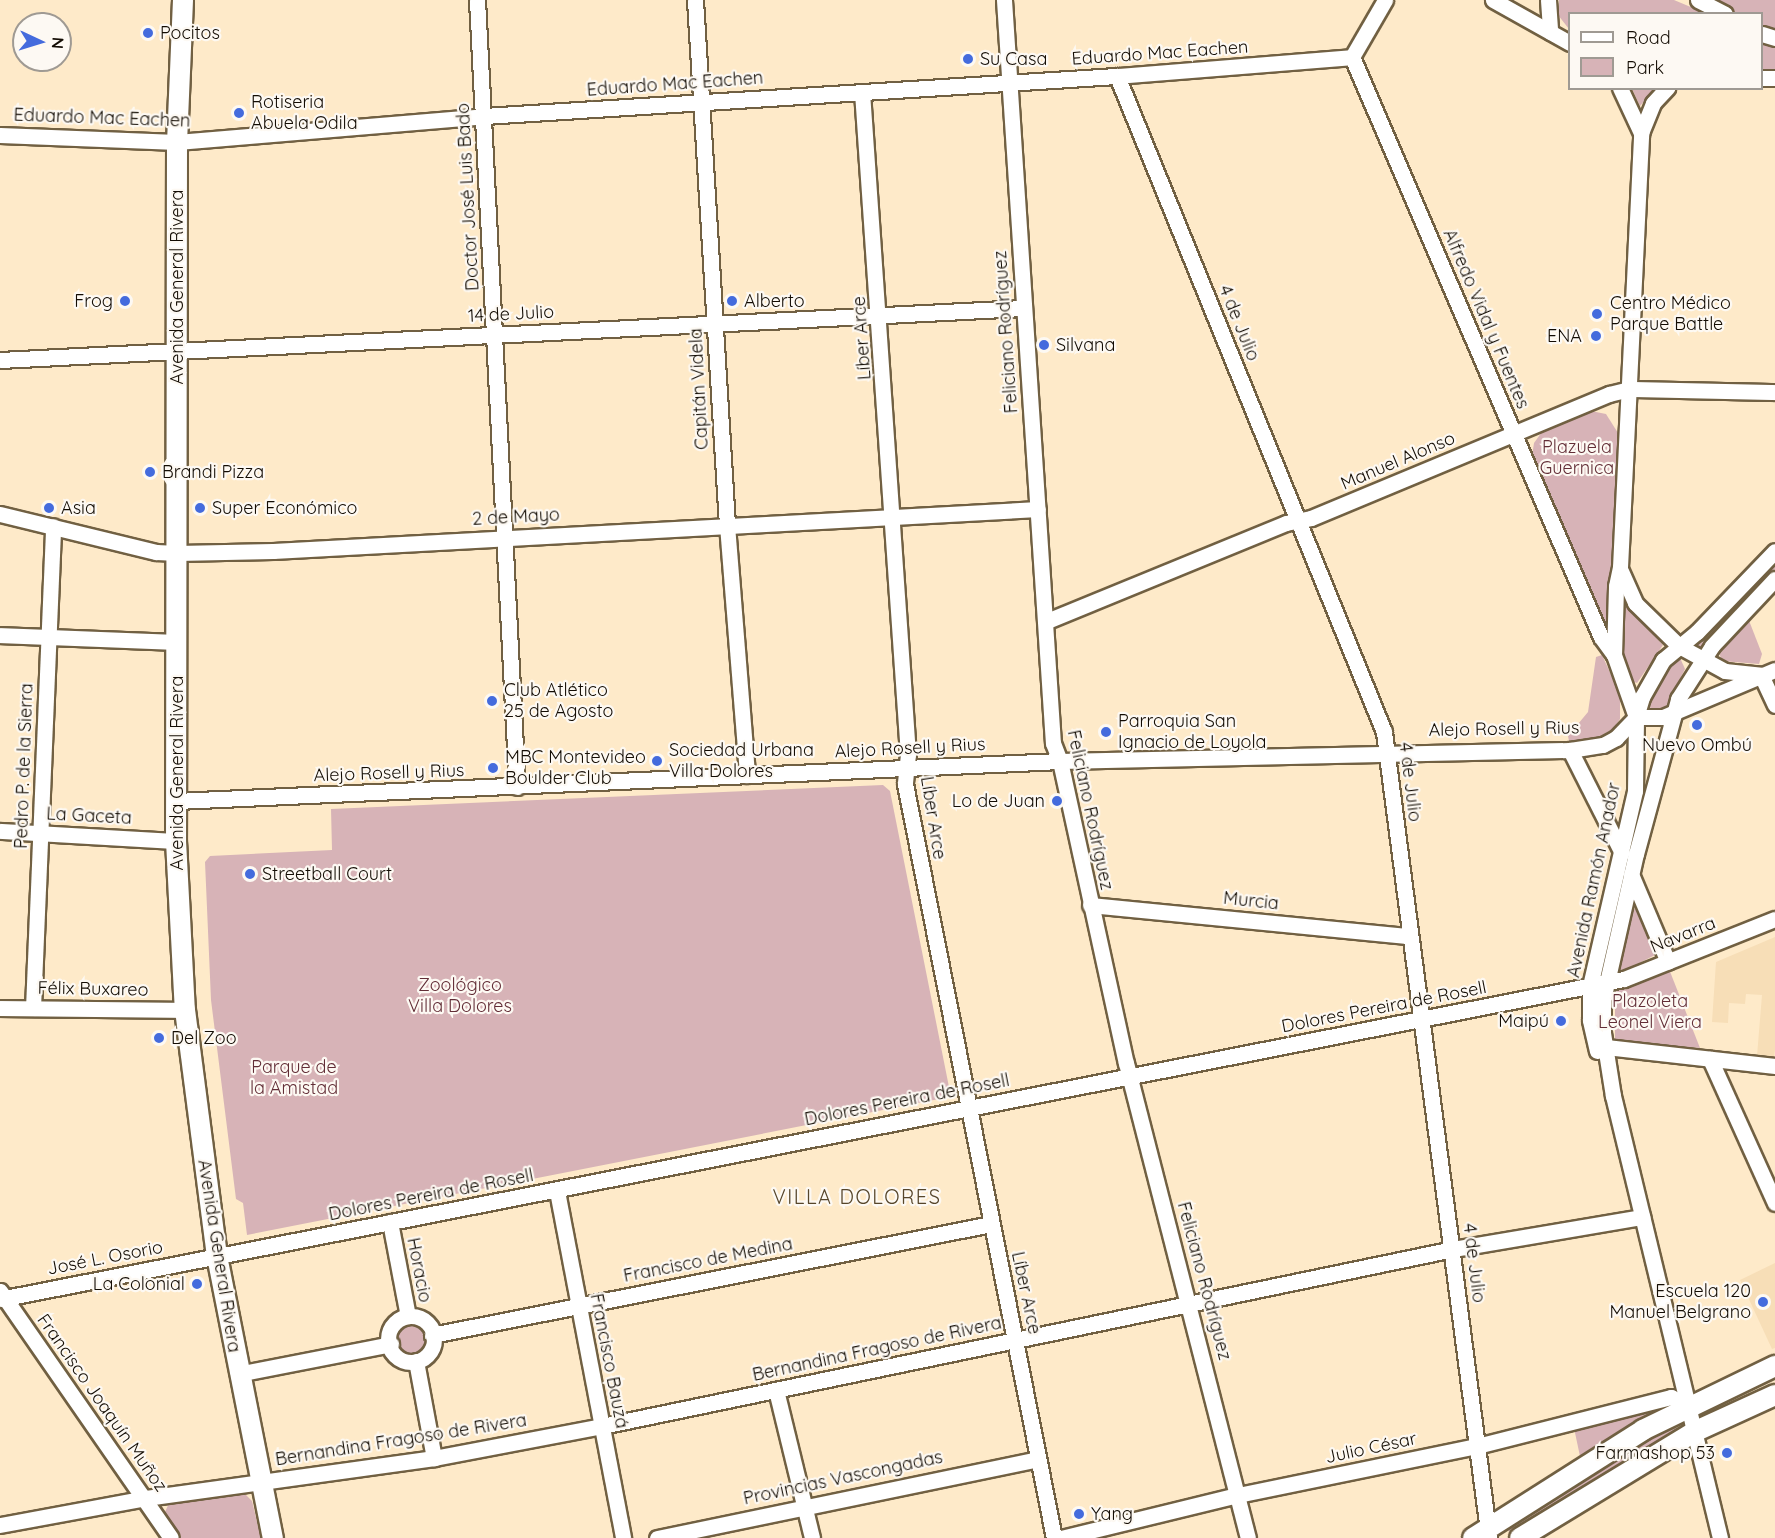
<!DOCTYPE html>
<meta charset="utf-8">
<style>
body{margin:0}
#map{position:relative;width:1775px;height:1538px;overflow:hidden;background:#feeac9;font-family:Quicksand,sans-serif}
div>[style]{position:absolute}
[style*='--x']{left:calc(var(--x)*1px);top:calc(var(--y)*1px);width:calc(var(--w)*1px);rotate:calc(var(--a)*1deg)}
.built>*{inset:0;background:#f7deb7}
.green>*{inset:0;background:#d7b3b7}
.round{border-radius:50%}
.roads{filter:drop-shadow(2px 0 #716042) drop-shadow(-2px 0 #716042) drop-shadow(0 2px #716042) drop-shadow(0 -2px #716042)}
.minor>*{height:15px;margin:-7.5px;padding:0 7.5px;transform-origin:7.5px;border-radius:7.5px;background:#fff}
.minor>.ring{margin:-7.5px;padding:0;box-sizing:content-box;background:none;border:15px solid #fff;border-radius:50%}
.major>*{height:20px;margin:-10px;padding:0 10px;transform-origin:10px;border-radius:10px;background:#fff}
.dots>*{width:16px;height:16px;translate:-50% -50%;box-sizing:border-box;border:3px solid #fdf9f3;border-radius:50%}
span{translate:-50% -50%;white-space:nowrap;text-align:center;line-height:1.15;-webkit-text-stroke:4.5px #fdf9f3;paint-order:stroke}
.poi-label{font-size:18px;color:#130c03}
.left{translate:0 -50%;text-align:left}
.right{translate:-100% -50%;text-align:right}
.street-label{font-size:18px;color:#130c03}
.park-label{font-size:18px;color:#622d36}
.neighbourhood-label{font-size:20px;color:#57462a;letter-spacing:1.5px}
.legend{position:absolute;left:1568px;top:12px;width:195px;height:78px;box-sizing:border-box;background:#fdf9f3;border:2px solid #9f9a93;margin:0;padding:8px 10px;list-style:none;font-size:18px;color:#130c03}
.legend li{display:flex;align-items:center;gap:12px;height:30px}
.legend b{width:30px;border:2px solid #9f9a93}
.north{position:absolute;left:12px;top:12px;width:60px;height:60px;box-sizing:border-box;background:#fdf9f3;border:2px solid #9f9a93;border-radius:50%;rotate:94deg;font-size:16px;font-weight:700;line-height:24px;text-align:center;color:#130c03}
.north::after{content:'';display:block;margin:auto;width:21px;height:27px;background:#446bdd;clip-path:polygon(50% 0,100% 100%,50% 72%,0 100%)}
</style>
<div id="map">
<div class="built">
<div style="clip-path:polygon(1775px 937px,1775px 1050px,1774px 1057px,1757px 1056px,1762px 995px,1746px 994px,1745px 1004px,1729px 1003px,1728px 1023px,1712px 1022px,1716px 962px)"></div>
<div style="clip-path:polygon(1775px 1263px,1775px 1348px,1772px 1349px,1740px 1280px)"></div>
</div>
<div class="green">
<div style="clip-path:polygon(1559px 0,1674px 0,1705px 13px,1570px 14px,1569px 29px,1558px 15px)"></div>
<div style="clip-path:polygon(1698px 0,1775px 0,1775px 38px,1762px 34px,1762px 14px,1725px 13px)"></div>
<div style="clip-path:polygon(1762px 42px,1775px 46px,1775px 70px,1762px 70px)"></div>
<div style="clip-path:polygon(1632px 89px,1655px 89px,1640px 106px)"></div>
<div style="clip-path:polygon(1586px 410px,1606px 414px,1618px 433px,1609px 623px,1603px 620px,1532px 456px,1534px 443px,1544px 429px)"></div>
<div style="clip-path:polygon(1775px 560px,1775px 569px,1701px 649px,1694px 648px)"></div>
<div style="clip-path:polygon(1624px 601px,1663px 645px,1637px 683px,1631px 681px,1620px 649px)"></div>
<div style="clip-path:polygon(1748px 618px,1762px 654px,1759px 664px,1722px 661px,1718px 650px)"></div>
<div style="clip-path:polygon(1602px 655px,1620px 694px,1620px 719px,1614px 728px,1598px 738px,1569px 741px,1568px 736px,1588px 712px,1596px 657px)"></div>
<div style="clip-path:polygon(1673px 660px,1681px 660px,1685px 669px,1666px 707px,1652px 711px,1649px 705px,1651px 694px)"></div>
<div style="clip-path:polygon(883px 785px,890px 791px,949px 1087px,944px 1098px,247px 1235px,243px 1203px,236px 1199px,211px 1000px,205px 862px,210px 856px,332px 850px,331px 809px)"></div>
<div style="clip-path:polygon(1632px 908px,1637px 910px,1655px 955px,1616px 975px)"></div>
<div style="clip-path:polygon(1669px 969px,1700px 1048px,1615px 1041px,1615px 991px)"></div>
<div class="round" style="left:394px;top:1321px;width:34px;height:34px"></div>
<div style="clip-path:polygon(1667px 1407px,1667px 1408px,1581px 1461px,1574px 1428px)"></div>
<div style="clip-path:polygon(1670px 1419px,1678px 1431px,1513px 1536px,1508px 1530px,1601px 1471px,1619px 1453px)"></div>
<div style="clip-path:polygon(230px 1493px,246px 1495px,252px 1501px,261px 1538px,181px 1538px,165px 1512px,170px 1501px)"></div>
</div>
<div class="roads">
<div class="minor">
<div style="--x:477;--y:0;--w:788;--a:87.09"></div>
<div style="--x:695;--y:0;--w:526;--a:86.51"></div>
<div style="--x:727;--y:525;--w:251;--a:85.4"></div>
<div style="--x:1004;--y:0;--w:745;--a:86.23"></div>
<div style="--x:1053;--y:743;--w:19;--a:69"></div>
<div style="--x:1060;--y:761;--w:309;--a:77.7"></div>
<div style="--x:1126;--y:1063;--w:490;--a:75.6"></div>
<div style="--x:1493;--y:0;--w:88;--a:29.2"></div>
<div style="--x:1548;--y:0;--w:32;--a:86"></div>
<div style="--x:1698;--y:0;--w:30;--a:27"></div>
<div style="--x:1762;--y:34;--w:14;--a:17"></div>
<div style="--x:1352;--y:57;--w:631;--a:66.77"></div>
<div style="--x:1601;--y:637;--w:22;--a:54"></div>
<div style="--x:1352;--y:57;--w:66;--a:-59.9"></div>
<div style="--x:1117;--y:76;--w:708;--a:67.85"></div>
<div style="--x:1384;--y:732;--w:813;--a:82.58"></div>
<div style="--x:1762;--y:78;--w:13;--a:0"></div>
<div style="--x:1620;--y:88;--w:50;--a:65"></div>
<div style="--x:862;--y:92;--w:664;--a:86.03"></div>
<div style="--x:908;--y:754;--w:30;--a:96"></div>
<div style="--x:905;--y:784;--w:769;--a:78.82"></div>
<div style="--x:0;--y:135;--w:177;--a:2.3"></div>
<div style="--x:177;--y:142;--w:308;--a:-4.8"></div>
<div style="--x:484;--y:116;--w:634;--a:-3.62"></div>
<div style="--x:1117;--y:76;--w:236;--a:-4.6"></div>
<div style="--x:0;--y:360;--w:1025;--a:-2.91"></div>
<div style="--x:0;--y:514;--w:161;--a:13.7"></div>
<div style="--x:156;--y:552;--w:21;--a:3"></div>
<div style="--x:177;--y:553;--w:96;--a:-1.2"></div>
<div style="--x:273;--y:551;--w:766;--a:-3.14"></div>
<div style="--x:1621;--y:571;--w:35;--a:66"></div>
<div style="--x:1635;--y:603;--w:62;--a:44.3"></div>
<div style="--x:1679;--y:646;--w:52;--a:28.5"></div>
<div style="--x:1725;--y:671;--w:36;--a:6"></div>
<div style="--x:1047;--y:621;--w:258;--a:-22.3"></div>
<div style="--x:1286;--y:523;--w:25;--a:-11"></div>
<div style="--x:1311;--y:518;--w:323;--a:-22.6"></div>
<div style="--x:1609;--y:394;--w:21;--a:-14"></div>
<div style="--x:1629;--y:389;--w:146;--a:1.2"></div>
<div style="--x:0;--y:635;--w:176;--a:2.3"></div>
<div style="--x:1761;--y:675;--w:33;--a:65"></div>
<div style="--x:1636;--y:717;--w:66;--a:-109.5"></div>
<div style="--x:1614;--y:655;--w:69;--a:-88.3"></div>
<div style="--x:1616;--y:586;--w:19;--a:-78"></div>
<div style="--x:1620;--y:567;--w:435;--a:-87.2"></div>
<div style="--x:1641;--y:133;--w:32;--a:-68"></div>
<div style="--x:1653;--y:103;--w:21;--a:-47"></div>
<div style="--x:1636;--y:717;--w:27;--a:0"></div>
<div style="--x:1663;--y:717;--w:121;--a:-22.8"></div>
<div style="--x:1570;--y:750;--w:115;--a:63.2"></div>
<div style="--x:176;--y:801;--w:885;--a:-2.59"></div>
<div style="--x:1060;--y:761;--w:510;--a:-1.24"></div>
<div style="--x:1570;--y:750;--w:33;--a:-9"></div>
<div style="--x:1603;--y:745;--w:15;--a:-28"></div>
<div style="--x:1616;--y:738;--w:29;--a:-46"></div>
<div style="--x:0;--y:831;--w:176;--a:3.3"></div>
<div style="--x:1631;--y:874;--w:95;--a:67.2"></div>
<div style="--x:1090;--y:905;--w:321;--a:5.6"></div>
<div style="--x:0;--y:1008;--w:185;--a:0.6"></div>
<div style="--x:33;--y:1008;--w:482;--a:-87.6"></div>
<div style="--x:1606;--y:1047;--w:170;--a:6.4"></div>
<div style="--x:1597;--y:1051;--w:32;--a:-103"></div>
<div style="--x:1590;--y:1020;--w:34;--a:-90"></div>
<div style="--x:1590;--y:986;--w:200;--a:-77"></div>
<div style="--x:1635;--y:791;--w:74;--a:-89.2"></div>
<div style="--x:1636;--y:717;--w:21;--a:-73"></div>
<div style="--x:1642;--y:697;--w:43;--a:-60.4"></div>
<div style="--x:1663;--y:660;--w:44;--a:-39.5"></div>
<div style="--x:1697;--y:632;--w:112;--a:-46.1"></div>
<div style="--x:1710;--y:1059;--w:158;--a:65.7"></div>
<div style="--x:557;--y:1191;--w:353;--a:79.2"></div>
<div style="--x:390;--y:1222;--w:96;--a:79.2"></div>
<div style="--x:0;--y:1291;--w:300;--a:55.3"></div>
<div style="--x:0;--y:1299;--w:1655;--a:-11.15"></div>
<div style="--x:1624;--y:979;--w:162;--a:-21.7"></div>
<div class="ring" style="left:388px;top:1316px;width:31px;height:31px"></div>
<div style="--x:432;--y:1335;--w:570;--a:-11.23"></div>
<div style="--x:416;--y:1361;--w:99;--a:79.5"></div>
<div style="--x:238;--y:1374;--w:156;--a:-11.1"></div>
<div style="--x:776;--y:1390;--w:152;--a:76.3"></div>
<div style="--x:0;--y:1525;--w:148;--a:-10.5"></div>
<div style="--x:146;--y:1498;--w:291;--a:-7.9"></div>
<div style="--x:434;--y:1458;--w:171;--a:-10.8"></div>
<div style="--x:602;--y:1426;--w:869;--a:-11.75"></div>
<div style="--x:1453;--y:1249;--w:192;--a:-9.6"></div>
<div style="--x:657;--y:1538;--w:389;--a:-11.7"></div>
<div style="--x:1061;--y:1538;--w:182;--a:-13.7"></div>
<div style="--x:1238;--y:1495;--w:244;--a:-11.6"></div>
<div style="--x:1477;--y:1446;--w:200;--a:-14.2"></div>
<div style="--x:1671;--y:1397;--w:18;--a:27"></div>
<div style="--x:1720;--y:1538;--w:455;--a:-103.6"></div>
<div style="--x:1613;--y:1096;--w:64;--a:-99"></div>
<div style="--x:1603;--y:1033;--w:33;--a:-90"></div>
<div style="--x:1603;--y:1000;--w:150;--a:-77.3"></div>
<div style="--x:1636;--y:854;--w:161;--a:-74.8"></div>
<div style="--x:1678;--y:699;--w:63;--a:-57.3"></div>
<div style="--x:1712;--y:646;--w:92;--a:-46.8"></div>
</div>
<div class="major">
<div style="--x:183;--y:0;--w:142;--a:92.4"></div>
<div style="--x:177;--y:142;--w:699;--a:90.08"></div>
<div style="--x:176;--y:841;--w:169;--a:87"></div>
<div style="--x:185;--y:1010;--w:248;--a:82.6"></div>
<div style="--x:217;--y:1256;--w:288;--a:78.8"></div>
<div style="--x:1473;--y:1538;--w:201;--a:-32.4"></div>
<div style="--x:1643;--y:1430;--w:147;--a:-25.9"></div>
<div style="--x:1520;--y:1538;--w:204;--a:-31.3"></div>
<div style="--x:1694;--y:1432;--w:89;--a:-24.6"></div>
</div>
</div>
<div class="dots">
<div style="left:148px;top:33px;background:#446bdd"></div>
<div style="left:968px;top:59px;background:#446bdd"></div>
<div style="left:239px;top:113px;background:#446bdd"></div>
<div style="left:125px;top:301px;background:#446bdd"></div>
<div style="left:732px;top:301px;background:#446bdd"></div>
<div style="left:1597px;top:314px;background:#446bdd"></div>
<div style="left:1596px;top:336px;background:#446bdd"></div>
<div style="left:1044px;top:345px;background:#446bdd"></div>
<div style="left:150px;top:472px;background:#446bdd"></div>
<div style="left:49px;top:508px;background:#446bdd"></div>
<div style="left:200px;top:508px;background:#446bdd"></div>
<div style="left:492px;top:701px;background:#446bdd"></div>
<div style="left:1697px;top:725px;background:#446bdd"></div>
<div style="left:1106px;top:732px;background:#446bdd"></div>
<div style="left:657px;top:761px;background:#446bdd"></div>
<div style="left:493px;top:768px;background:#446bdd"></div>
<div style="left:1057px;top:801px;background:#446bdd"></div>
<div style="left:250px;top:874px;background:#446bdd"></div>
<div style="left:1561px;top:1021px;background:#446bdd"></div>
<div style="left:159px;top:1038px;background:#446bdd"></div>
<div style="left:197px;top:1284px;background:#446bdd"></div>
<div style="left:1763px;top:1302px;background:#446bdd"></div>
<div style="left:1727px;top:1453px;background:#446bdd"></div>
<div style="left:1079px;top:1514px;background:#446bdd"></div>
</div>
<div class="poi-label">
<span class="left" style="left:160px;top:33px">Pocitos</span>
<span class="left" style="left:980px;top:59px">Su Casa</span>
<span class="left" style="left:251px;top:113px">Rotiseria<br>Abuela Odila</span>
<span class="right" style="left:113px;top:301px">Frog</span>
<span class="left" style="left:744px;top:301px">Alberto</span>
<span class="left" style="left:1610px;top:314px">Centro Médico<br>Parque Battle</span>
<span class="right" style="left:1582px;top:336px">ENA</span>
<span class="left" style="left:1056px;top:345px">Silvana</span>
<span class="left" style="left:162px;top:472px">Brandi Pizza</span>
<span class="left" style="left:61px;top:508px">Asia</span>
<span class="left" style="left:212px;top:508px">Super Económico</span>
<span class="left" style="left:504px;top:701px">Club Atlético<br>25 de Agosto</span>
<span class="left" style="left:1118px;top:732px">Parroquia San<br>Ignacio de Loyola</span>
<span style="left:1697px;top:745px">Nuevo Ombú</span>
<span class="left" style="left:669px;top:761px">Sociedad Urbana<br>Villa Dolores</span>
<span class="left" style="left:505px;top:768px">MBC Montevideo<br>Boulder Club</span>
<span class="right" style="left:1045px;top:801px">Lo de Juan</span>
<span class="left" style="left:262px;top:874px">Streetball Court</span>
<span class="right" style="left:1549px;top:1021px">Maipú</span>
<span class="left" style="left:171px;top:1038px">Del Zoo</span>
<span class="right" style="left:185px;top:1284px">La Colonial</span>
<span class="right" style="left:1751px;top:1302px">Escuela 120<br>Manuel Belgrano</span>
<span class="right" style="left:1715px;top:1453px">Farmashop 53</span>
<span class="left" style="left:1091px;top:1514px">Yang</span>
</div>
<div class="street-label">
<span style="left:1160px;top:53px;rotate:-4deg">Eduardo Mac Eachen</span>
<span style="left:675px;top:84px;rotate:-4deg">Eduardo Mac Eachen</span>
<span style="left:102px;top:118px;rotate:2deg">Eduardo Mac Eachen</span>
<span style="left:468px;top:197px;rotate:-93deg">Doctor José Luis Bado</span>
<span style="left:177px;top:287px;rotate:-90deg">Avenida General Rivera</span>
<span style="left:511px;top:314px;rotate:-3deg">14 de Julio</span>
<span style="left:1486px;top:319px;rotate:67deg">Alfredo Vidal y Fuentes</span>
<span style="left:1239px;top:323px;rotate:68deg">4 de Julio</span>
<span style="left:1006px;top:332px;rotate:-94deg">Feliciano Rodríguez</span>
<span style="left:862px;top:338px;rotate:-94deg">Líber Arce</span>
<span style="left:699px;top:389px;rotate:-93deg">Capitán Videla</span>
<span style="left:1398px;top:461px;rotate:-23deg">Manuel Alonso</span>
<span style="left:516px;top:517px;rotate:-3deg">2 de Mayo</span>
<span style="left:1504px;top:729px;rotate:-1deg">Alejo Rosell y Rius</span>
<span style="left:910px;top:748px;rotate:-3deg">Alejo Rosell y Rius</span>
<span style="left:24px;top:766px;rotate:-88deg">Pedro P. de la Sierra</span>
<span style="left:177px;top:773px;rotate:-90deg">Avenida General Rivera</span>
<span style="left:389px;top:773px;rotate:-2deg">Alejo Rosell y Rius</span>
<span style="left:1410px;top:782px;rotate:83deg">4 de Julio</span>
<span style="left:1090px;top:810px;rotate:78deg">Feliciano Rodríguez</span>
<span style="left:89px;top:816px;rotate:3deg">La Gaceta</span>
<span style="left:933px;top:818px;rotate:81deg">Líber Arce</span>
<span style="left:1594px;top:880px;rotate:-78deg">Avenida Ramón Anador</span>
<span style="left:1251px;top:901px;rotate:6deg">Murcia</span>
<span style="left:1683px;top:935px;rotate:-22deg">Navarra</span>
<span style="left:93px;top:989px;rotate:1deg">Félix Buxareo</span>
<span style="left:1384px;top:1007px;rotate:-11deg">Dolores Pereira de Rosell</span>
<span style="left:907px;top:1100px;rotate:-11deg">Dolores Pereira de Rosell</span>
<span style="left:431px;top:1195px;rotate:-11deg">Dolores Pereira de Rosell</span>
<span style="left:219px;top:1256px;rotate:81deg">Avenida General Rivera</span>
<span style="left:105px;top:1258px;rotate:-11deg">José L. Osorio</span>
<span style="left:708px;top:1260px;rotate:-11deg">Francisco de Medina</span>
<span style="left:1474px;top:1263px;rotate:83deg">4 de Julio</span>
<span style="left:419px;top:1270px;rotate:79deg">Horacio</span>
<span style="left:1204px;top:1281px;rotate:75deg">Feliciano Rodríguez</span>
<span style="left:1026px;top:1293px;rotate:78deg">Líber Arce</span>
<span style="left:877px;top:1349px;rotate:-12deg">Bernandina Fragoso de Rivera</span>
<span style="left:609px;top:1361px;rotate:79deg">Francisco Bauzá</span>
<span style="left:102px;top:1403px;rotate:55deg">Francisco Joaquín Muñoz</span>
<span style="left:401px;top:1440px;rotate:-9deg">Bernandina Fragoso de Rivera</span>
<span style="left:1371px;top:1448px;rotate:-12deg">Julio César</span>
<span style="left:843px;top:1478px;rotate:-12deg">Provincias Vascongadas</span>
</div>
<div class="park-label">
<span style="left:1577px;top:458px">Plazuela<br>Guernica</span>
<span style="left:460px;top:996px">Zoológico<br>Villa Dolores</span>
<span style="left:1650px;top:1012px">Plazoleta<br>Leonel Viera</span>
<span style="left:294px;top:1078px">Parque de<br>la Amistad</span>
</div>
<div class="neighbourhood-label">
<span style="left:857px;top:1196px">VILLA DOLORES</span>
</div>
<ul class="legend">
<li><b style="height:8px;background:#fff"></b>Road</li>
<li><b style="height:16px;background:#d7b3b7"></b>Park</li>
</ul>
<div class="north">N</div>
</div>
